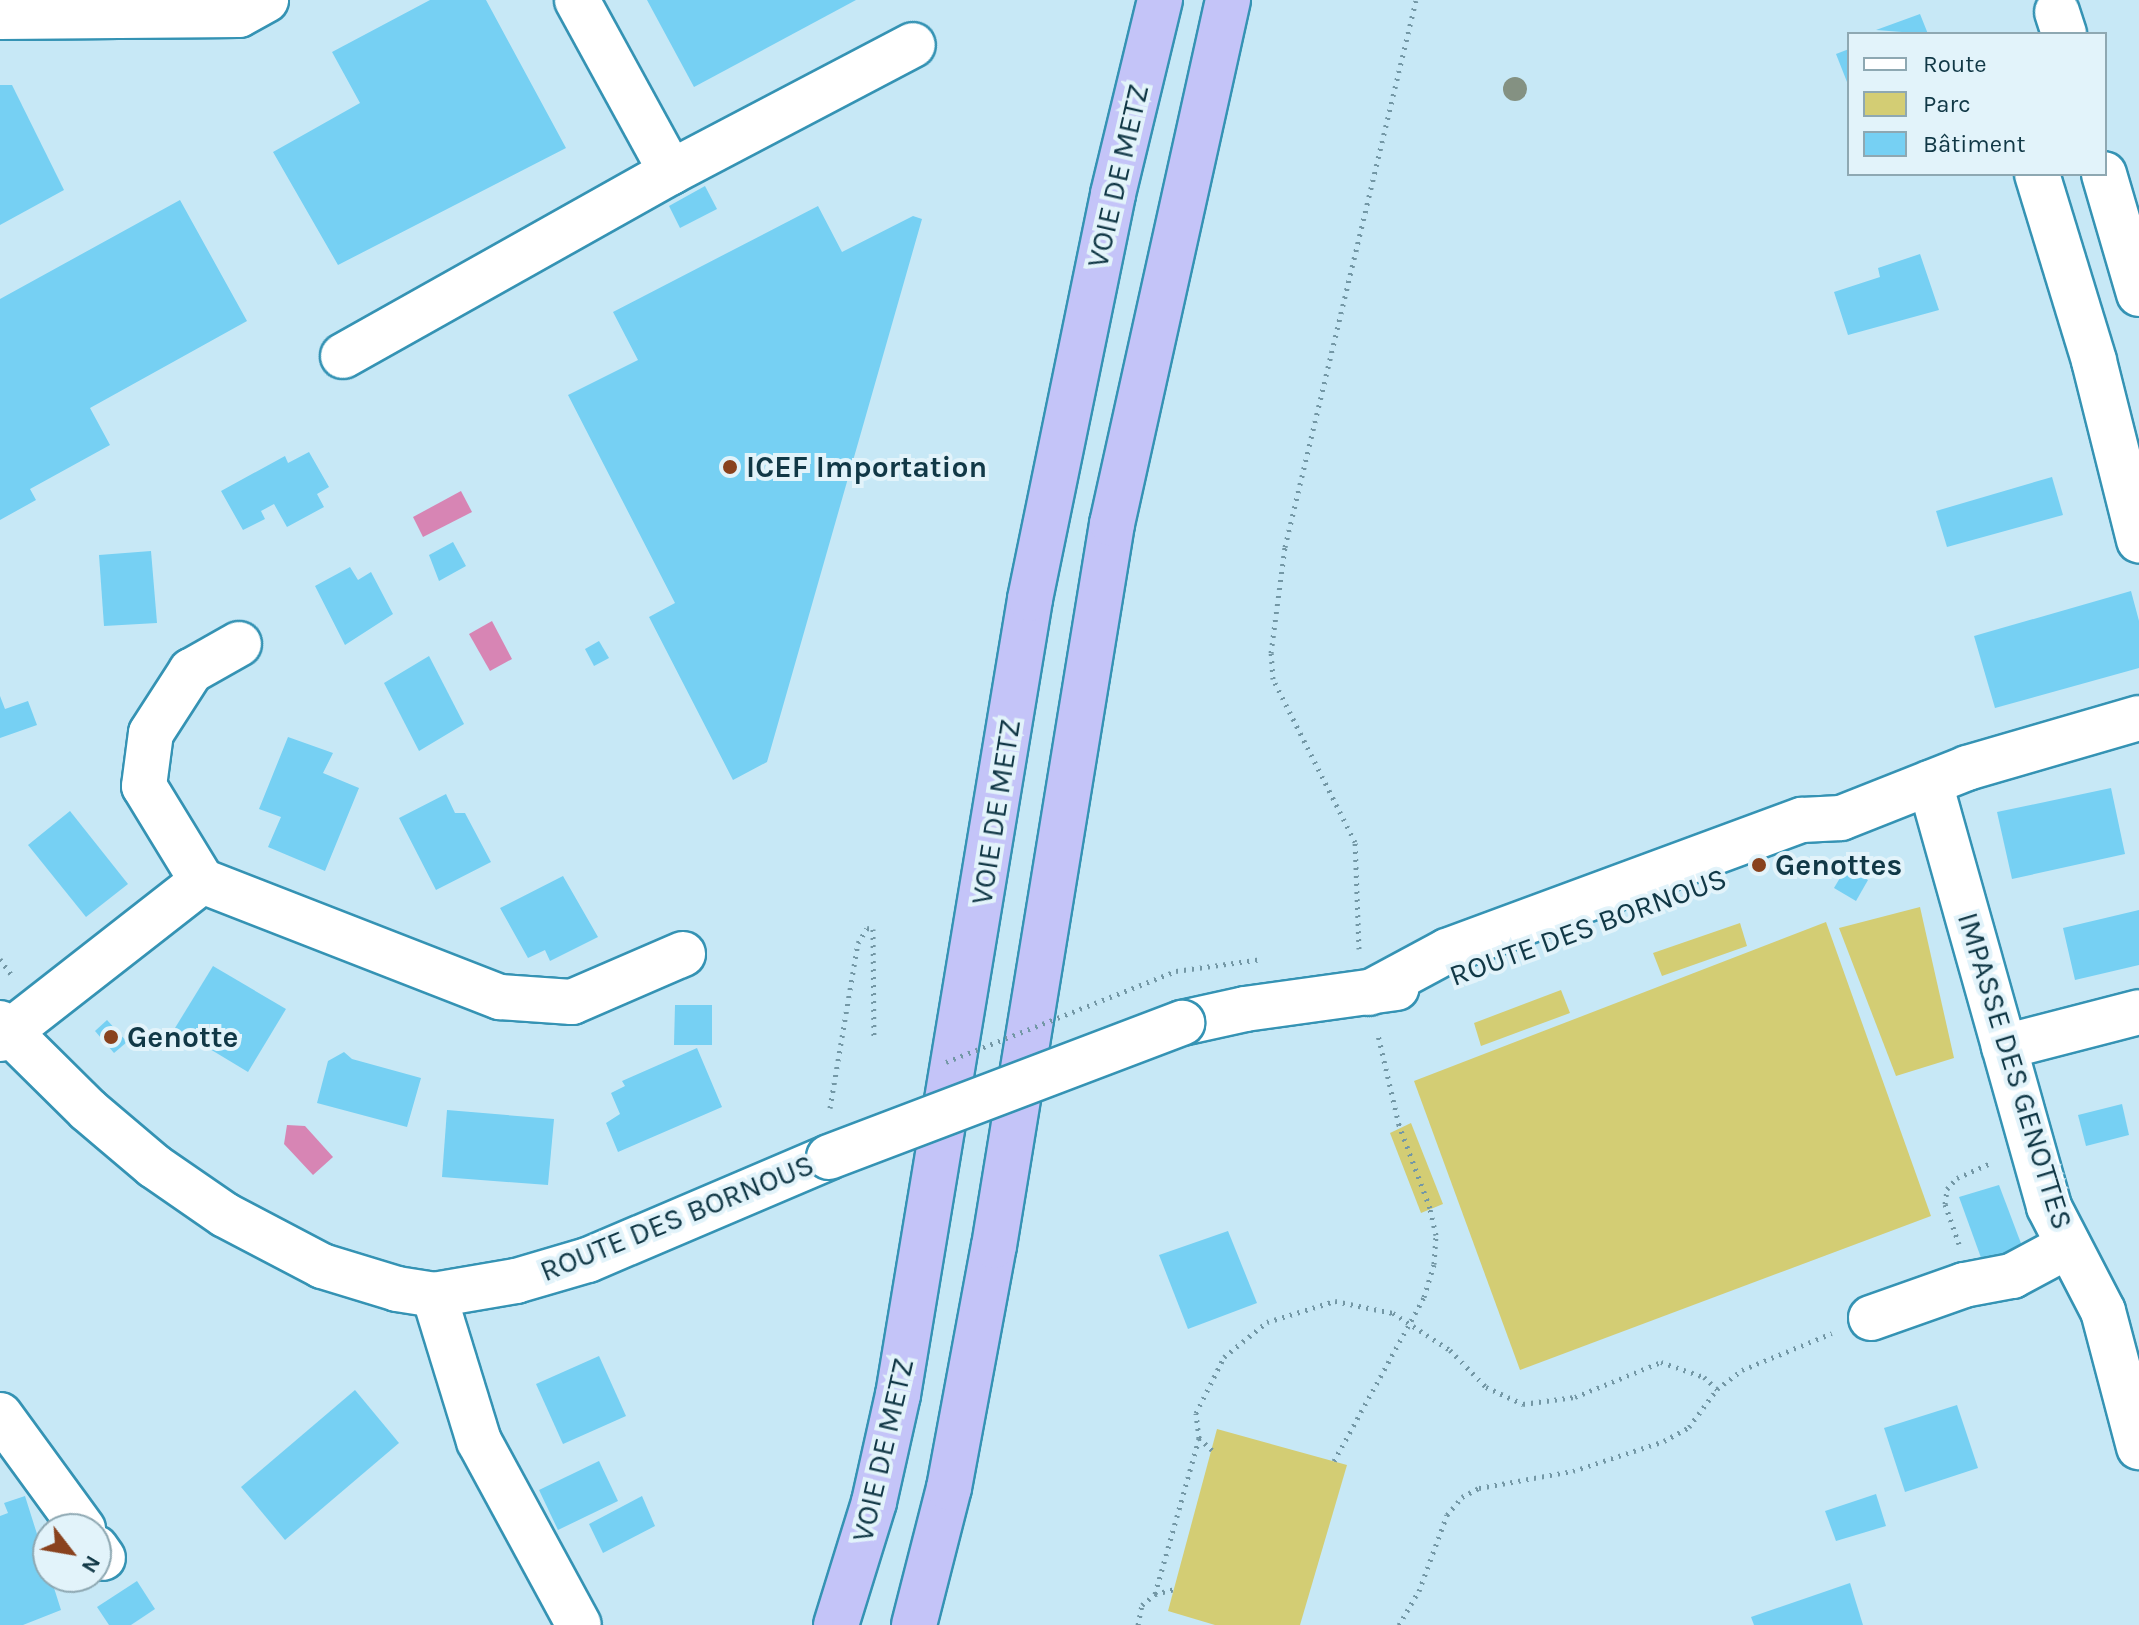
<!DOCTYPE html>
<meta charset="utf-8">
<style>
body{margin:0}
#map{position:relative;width:2139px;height:1625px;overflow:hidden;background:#c7e8f6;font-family:Karla,sans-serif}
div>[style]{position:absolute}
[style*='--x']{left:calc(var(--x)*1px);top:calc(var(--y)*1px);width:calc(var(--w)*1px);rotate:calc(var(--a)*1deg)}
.green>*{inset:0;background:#d3cd74}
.water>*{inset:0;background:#d785b4}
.building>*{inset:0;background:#76d0f3}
.path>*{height:5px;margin-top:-2.5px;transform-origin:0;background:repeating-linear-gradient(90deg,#7397a5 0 2px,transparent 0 8px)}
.roads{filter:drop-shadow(2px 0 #3593b4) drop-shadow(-2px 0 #3593b4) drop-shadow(0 2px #3593b4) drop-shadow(0 -2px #3593b4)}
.minor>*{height:44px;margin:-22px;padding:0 22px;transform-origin:22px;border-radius:22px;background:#fff}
.highway>*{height:44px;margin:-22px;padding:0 22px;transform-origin:22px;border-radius:22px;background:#c4c4f8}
.path-bridge>*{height:5px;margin-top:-2.5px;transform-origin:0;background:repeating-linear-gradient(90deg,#7397a5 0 2px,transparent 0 8px)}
.bridges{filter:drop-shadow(2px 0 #3593b4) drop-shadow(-2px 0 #3593b4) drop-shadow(0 2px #3593b4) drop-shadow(0 -2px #3593b4)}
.minor-bridge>*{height:44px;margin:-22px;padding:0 22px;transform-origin:22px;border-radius:22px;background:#fff}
.trees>*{width:24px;height:24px;margin:-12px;border-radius:50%;background:#849182}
.dots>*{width:22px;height:22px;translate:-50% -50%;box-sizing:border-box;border:4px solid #e2f3fa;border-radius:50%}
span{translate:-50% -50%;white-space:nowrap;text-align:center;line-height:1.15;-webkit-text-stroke:8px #e2f3fa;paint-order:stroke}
.street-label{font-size:30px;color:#113846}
.poi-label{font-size:30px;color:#113846;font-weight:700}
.left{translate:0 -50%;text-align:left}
.legend{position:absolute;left:1847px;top:32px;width:260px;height:144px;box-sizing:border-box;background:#e2f3fa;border:2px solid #8ea8b2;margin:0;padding:10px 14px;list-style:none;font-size:24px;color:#113846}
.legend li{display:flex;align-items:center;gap:16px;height:40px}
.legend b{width:40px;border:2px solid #8ea8b2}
.north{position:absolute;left:32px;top:1513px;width:80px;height:80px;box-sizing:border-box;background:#e2f3fa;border:2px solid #8ea8b2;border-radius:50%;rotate:121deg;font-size:22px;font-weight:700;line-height:32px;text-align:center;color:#113846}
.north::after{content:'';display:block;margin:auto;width:28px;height:36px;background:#89421e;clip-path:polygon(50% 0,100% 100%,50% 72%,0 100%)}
</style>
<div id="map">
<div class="green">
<div style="clip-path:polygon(1920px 907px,1954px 1058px,1896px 1076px,1839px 928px)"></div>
<div style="clip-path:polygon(1826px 922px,1931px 1216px,1520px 1370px,1414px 1081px)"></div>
<div style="clip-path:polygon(1740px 923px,1747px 946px,1662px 976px,1653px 953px)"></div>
<div style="clip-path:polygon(1561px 990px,1570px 1013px,1481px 1046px,1474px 1023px)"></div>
<div style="clip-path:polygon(1411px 1123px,1443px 1204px,1421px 1213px,1390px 1133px)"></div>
<div style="clip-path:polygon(1217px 1429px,1347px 1465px,1300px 1625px,1215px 1625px,1168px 1611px)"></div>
</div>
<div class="water">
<div style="clip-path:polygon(461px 491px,472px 512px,423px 537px,413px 517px)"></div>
<div style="clip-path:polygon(492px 621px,512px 659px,490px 671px,469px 634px)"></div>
<div style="clip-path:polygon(287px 1125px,305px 1126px,333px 1157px,313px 1175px,284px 1144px)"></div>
</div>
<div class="building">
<div style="clip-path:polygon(430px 0,486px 0,566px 148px,338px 265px,273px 152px,360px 103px,332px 52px)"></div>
<div style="clip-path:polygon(647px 0,856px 0,694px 87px)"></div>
<div style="clip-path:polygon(1920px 14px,1928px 34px,1876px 30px)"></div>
<div style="clip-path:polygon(1849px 49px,1849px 87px,1836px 54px)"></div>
<div style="clip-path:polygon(0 85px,12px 85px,64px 190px,0 225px)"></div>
<div style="clip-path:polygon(705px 186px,717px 209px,680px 228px,669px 206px)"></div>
<div style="clip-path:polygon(180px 200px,247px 321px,90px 408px,110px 445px,30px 489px,36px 500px,0 520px,0 299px)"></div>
<div style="clip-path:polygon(818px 206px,842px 252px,913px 216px,922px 219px,767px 762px,733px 780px,649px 617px,675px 603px,568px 395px,638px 360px,613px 312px)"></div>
<div style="clip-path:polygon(1920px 254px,1939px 310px,1848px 335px,1834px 292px,1880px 277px,1878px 268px)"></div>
<div style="clip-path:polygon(309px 452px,329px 487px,317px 494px,324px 507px,287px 527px,274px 504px,261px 511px,265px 519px,243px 530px,221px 491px,285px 456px,288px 463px)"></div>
<div style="clip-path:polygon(2052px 477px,2063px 515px,1947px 547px,1936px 511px)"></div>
<div style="clip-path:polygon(453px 542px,466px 566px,439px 581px,429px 555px)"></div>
<div style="clip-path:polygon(151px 551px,157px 623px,104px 626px,99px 555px)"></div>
<div style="clip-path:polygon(350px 567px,358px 580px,371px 572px,393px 614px,345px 645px,315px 586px)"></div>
<div style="clip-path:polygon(2131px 591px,2139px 621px,2139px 668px,1995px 708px,1974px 636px)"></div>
<div style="clip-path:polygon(599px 641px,609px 658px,594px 666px,585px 649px)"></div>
<div style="clip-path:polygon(429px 656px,464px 724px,419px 751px,384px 683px)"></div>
<div style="clip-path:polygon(0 696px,5px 709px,28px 701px,37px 725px,0 738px)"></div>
<div style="clip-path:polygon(288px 737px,333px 753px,323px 773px,359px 788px,325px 871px,268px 847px,281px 817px,259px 809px)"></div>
<div style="clip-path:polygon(2111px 788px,2125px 854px,2012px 879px,1997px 812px)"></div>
<div style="clip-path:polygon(446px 794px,455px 813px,465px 813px,491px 862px,436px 890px,399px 818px)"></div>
<div style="clip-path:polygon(70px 811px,128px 884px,86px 917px,28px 845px)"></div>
<div style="clip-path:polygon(1847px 866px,1868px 880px,1856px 901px,1834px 888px)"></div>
<div style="clip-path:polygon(563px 876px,598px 937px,550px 961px,545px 950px,528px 958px,500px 908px)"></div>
<div style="clip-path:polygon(2139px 910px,2139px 965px,2075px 980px,2063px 928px)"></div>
<div style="clip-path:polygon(213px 966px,286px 1009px,248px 1072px,175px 1028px)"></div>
<div style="clip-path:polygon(675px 1005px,712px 1005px,712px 1045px,674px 1045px)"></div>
<div style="clip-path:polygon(107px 1020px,127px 1042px,114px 1053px,95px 1031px)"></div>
<div style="clip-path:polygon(697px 1048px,722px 1107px,618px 1152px,606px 1123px,620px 1114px,611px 1093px,625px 1086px,622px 1081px)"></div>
<div style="clip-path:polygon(344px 1052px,352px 1059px,421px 1078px,407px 1127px,317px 1103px,328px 1061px)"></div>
<div style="clip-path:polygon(2122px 1104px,2129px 1135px,2086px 1146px,2078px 1115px)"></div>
<div style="clip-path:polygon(447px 1110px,554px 1119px,548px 1185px,442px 1177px)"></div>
<div style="clip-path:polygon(1999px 1185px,2025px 1254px,1984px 1266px,1959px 1197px)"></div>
<div style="clip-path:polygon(1228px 1231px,1257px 1303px,1188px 1329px,1159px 1255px)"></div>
<div style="clip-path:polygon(599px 1356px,626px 1416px,563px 1444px,536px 1384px)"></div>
<div style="clip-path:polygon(355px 1390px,399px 1443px,285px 1540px,241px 1487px)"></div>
<div style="clip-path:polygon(1957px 1405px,1978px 1468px,1905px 1492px,1884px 1428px)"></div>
<div style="clip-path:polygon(599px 1461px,618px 1501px,558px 1530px,539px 1490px)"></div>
<div style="clip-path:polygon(1876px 1494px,1886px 1526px,1836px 1541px,1825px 1511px)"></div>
<div style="clip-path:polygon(25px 1496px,61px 1610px,23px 1625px,0 1625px,0 1516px,8px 1513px,4px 1503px)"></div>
<div style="clip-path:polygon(642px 1496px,655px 1526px,603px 1553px,589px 1524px)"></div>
<div style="clip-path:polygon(137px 1581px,155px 1609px,131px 1625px,109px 1625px,97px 1607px)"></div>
<div style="clip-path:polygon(1850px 1583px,1863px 1625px,1754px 1625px,1751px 1617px)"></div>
</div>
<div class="path">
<div style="--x:1359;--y:949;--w:107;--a:-92.1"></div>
<div style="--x:1355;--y:842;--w:182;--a:-116.7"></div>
<div style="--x:1273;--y:679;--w:26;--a:-94"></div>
<div style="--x:1271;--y:653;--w:107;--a:-82.5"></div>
<div style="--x:1285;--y:547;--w:562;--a:-76.53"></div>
<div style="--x:0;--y:959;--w:19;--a:54"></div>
<div style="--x:1176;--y:971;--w:87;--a:-7.9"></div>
<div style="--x:830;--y:1108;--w:167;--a:-80.4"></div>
<div style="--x:858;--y:943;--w:17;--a:-59"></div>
<div style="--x:867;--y:928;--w:6;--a:9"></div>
<div style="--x:873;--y:929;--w:109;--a:89.5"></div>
<div style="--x:1959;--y:1244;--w:42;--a:-109.3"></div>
<div style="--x:1945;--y:1204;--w:15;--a:-82"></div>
<div style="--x:1947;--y:1189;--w:15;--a:-48"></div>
<div style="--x:1957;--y:1178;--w:37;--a:-24"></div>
<div style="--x:1212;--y:1450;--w:18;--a:-137"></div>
<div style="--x:1199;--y:1438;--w:25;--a:-97"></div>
<div style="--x:1196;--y:1413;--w:63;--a:-63.4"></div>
<div style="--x:1224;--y:1357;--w:55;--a:-39.1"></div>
<div style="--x:1267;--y:1322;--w:71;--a:-17.2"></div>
<div style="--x:1335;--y:1301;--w:59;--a:11.7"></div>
<div style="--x:1393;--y:1313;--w:68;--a:33"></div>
<div style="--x:1450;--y:1350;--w:52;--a:45.8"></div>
<div style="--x:1486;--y:1387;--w:41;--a:24.7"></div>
<div style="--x:1523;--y:1404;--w:52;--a:-7.7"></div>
<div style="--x:1575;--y:1397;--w:93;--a:-22.1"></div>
<div style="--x:1661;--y:1362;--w:46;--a:19.2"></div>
<div style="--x:1704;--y:1377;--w:18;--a:43"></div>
<div style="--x:1334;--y:1461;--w:187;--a:-61.2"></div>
<div style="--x:1424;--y:1297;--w:34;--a:-73"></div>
<div style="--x:1434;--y:1264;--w:29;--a:-86"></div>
<div style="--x:1436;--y:1235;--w:28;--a:-103"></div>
<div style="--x:1430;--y:1208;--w:89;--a:-110.5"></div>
<div style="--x:1399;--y:1125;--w:92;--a:-103.1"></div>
<div style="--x:1155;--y:1594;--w:162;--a:-74.2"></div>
<div style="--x:1138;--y:1625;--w:20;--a:-79"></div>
<div style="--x:1142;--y:1605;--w:17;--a:-40"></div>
<div style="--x:1155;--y:1594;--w:21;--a:-14"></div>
<div style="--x:1399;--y:1625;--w:39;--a:-60"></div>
<div style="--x:1419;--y:1591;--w:81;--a:-69.8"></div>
<div style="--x:1447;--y:1515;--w:23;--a:-50"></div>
<div style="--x:1462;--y:1497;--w:19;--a:-28"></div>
<div style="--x:1479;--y:1488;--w:96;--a:-10.3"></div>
<div style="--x:1573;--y:1471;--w:96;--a:-18.2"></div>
<div style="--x:1664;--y:1441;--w:29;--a:-29"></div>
<div style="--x:1689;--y:1427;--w:47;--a:-53.6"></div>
<div style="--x:1717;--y:1389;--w:31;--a:-37"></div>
<div style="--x:1742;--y:1370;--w:97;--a:-22.3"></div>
</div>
<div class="roads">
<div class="minor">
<div style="--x:2057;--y:12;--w:23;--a:72"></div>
<div style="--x:0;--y:17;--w:239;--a:-0.5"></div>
<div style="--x:239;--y:15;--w:31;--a:-29"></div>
<div style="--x:671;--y:172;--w:273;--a:-27.7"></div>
<div style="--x:2037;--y:174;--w:195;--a:73"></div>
<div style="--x:2094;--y:361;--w:185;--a:75.9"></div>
<div style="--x:2104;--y:174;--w:125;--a:73.7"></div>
<div style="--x:343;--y:356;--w:376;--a:-29.3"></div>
<div style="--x:671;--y:172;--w:196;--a:-118.7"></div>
<div style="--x:1930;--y:783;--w:440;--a:74.3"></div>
<div style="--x:2049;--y:1207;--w:117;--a:62.6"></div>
<div style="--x:2103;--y:1311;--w:141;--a:75.2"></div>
<div style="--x:202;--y:881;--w:320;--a:21.3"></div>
<div style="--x:500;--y:997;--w:72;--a:4"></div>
<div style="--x:572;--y:1002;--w:121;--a:-23.4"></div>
<div style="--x:1369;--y:993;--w:89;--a:-28.3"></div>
<div style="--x:1447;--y:951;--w:378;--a:-20.3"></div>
<div style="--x:1802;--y:820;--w:39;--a:-3"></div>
<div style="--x:1841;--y:818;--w:136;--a:-21.6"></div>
<div style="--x:1967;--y:768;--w:179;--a:-16.2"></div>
<div style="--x:0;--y:1023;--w:124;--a:44.7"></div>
<div style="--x:88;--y:1110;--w:87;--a:40.3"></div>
<div style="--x:154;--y:1166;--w:86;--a:34.6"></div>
<div style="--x:225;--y:1215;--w:110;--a:27.7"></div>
<div style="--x:322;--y:1266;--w:78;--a:17"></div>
<div style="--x:397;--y:1289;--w:37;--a:9"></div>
<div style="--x:434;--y:1295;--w:83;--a:-9.7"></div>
<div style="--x:516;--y:1281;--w:75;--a:-16.3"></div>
<div style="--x:588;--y:1260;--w:262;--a:-23.1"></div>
<div style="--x:1182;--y:1023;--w:65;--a:-12.5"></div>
<div style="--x:1245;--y:1009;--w:153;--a:-7.9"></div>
<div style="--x:0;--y:1039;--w:256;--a:-38"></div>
<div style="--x:202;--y:881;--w:111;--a:-121.4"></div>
<div style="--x:144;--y:786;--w:53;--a:-82.5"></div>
<div style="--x:151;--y:733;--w:74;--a:-57.2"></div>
<div style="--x:191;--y:671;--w:55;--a:-29.4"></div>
<div style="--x:2004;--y:1047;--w:139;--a:-14.5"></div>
<div style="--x:434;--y:1295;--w:153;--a:72.9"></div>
<div style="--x:479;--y:1441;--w:209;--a:61.5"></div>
<div style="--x:1871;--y:1318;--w:99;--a:-19.5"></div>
<div style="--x:1964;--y:1285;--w:49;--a:-10.6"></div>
<div style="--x:2012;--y:1276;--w:64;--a:-28.2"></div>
<div style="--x:0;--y:1415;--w:141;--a:53.9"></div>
<div style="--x:96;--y:1548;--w:12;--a:55"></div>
</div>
<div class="highway">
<div style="--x:836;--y:1625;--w:129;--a:-72.8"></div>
<div style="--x:874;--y:1502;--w:110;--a:-77.4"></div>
<div style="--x:898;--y:1395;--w:807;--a:-80.58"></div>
<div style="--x:1030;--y:599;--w:413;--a:-78.4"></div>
<div style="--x:1113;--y:194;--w:200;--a:-76.4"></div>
<div style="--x:914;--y:1625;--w:141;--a:-75.7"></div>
<div style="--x:949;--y:1488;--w:246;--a:-79.5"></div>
<div style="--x:994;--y:1246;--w:732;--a:-80.72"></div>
<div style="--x:1112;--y:524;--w:537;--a:-77.52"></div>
</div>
</div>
<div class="path-bridge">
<div style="--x:946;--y:1062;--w:247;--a:-21.6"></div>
</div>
<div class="bridges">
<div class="minor-bridge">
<div style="--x:829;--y:1157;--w:378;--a:-20.8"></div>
</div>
</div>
<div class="trees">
<div style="left:1515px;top:89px"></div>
</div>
<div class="dots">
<div style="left:730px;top:467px;background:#89421e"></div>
<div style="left:1759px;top:865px;background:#89421e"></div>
<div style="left:111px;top:1037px;background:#89421e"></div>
</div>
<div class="street-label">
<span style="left:1118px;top:176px;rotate:-77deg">VOIE DE METZ</span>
<span style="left:996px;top:812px;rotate:-81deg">VOIE DE METZ</span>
<span style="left:1588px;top:927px;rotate:-20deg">ROUTE DES BORNOUS</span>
<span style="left:2015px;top:1071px;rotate:73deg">IMPASSE DES GENOTTES</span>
<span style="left:677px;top:1218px;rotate:-22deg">ROUTE DES BORNOUS</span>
<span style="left:883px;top:1450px;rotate:-77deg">VOIE DE METZ</span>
</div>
<div class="poi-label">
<span class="left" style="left:746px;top:467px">ICEF Importation</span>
<span class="left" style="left:1775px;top:865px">Genottes</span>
<span class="left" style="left:127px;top:1037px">Genotte</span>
</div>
<ul class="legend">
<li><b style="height:10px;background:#fff"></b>Route</li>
<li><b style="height:22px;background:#d3cd74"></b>Parc</li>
<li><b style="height:22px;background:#76d0f3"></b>Bâtiment</li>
</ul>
<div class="north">N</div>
</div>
